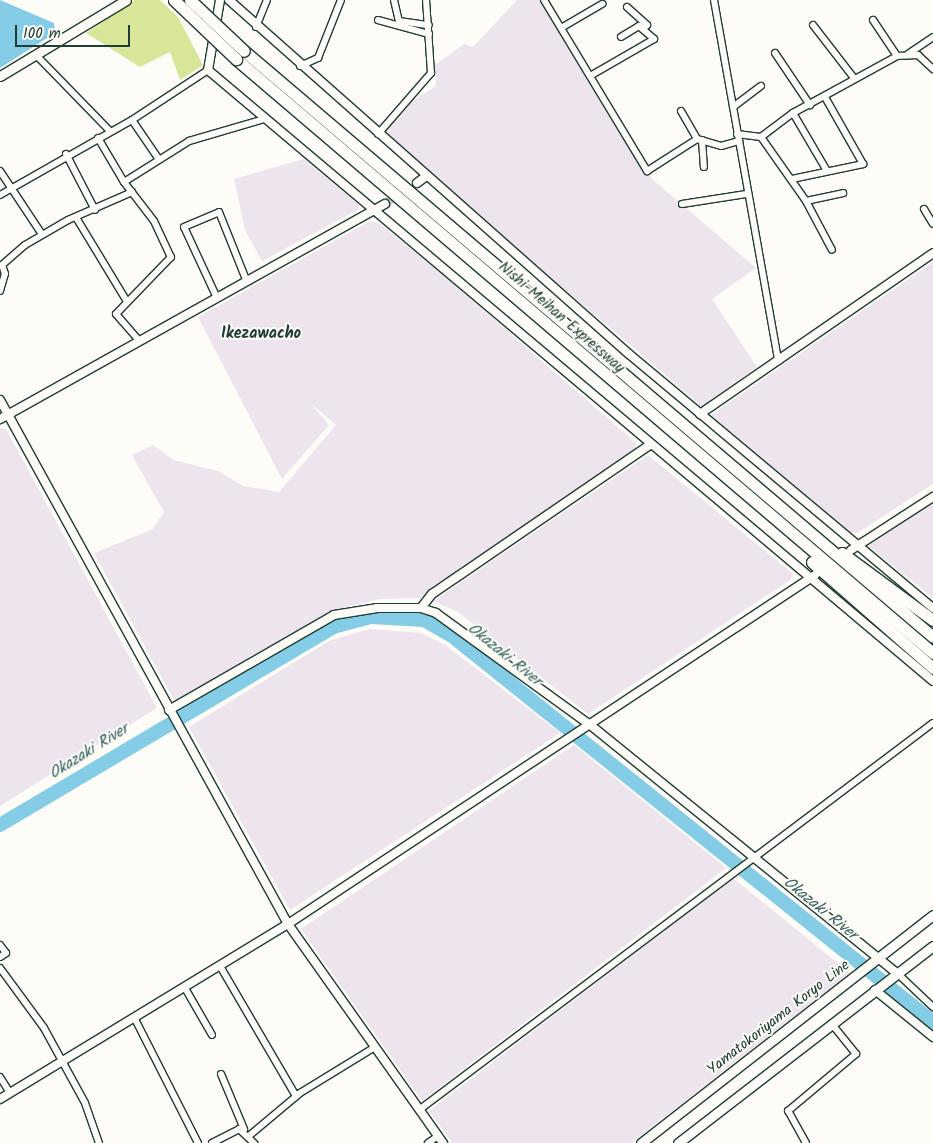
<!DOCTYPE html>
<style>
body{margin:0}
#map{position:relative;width:933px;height:1143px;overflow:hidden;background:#fdfcf7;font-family:Kalam,sans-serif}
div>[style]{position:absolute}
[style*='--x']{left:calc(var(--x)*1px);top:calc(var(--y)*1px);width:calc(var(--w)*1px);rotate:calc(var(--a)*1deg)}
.built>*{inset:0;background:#ede4ee}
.green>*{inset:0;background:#d7e699}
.water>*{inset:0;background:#85cce6}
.river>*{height:14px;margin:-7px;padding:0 7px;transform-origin:7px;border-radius:7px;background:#85cce6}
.tertiary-tunnel>*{height:8px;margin-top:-4px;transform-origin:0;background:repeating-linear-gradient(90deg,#d1d6d0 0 8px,transparent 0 12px)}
.roads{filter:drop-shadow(1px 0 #1f3d34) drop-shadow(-1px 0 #1f3d34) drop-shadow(0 1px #1f3d34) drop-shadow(0 -1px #1f3d34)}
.minor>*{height:6px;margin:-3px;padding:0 3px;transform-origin:3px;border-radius:3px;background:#fdfcf7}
.tertiary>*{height:8px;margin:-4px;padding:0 4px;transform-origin:4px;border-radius:4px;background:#fdfcf7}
.secondary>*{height:9px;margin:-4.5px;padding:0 4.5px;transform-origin:4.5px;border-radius:4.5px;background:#fdfcf7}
.motorway>*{height:11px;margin:-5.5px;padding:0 5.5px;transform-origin:5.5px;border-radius:5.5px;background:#fdfcf7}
.bridges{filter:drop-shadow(1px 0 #1f3d34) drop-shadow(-1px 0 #1f3d34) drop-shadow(0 1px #1f3d34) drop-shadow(0 -1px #1f3d34)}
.motorway-bridge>*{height:11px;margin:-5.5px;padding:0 5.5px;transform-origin:5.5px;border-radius:5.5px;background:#fdfcf7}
span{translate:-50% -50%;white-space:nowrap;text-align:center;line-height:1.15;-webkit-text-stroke:4px #fdfcf7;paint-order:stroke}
.street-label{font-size:15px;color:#1f3d34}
.neighbourhood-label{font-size:16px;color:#1f3d34;font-weight:700}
.water-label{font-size:16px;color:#386160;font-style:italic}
.scale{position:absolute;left:15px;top:25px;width:115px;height:22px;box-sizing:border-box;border:2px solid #1f3d34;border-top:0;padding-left:6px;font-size:15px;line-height:18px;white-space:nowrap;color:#1f3d34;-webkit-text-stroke:4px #fdfcf7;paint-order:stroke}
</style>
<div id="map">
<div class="built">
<div style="clip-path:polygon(517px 0,541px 0,652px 179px,756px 268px,712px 299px,757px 367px,702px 406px,387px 139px,385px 130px,412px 101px,436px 86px,435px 65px,464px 44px,473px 47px)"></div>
<div style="clip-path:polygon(304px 159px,359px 205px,359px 209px,262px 261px,245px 230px,234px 179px)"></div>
<div style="clip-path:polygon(370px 221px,379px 223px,450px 281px,636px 443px,636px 451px,420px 598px,380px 599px,342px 608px,175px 702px,94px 553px,153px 529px,164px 512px,132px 455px,153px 445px,173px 460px,218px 471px,243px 486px,279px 492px,336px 425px,310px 403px,329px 425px,282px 479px,198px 317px)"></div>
<div style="clip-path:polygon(933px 262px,933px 484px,857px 533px,849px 532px,711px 415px)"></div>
<div style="clip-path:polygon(0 428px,6px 429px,157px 708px,0 806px)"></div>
<div style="clip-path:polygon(648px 455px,793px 574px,790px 580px,588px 714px,458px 612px,433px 601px)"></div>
<div style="clip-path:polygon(933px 502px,933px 598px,868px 546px)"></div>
<div style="clip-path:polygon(370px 629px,421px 633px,445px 645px,560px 733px,290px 910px,189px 727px,329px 641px)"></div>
<div style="clip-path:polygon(574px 745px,726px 868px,422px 1101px,301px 929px)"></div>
<div style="clip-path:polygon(733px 878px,850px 973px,631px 1143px,452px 1143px,429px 1111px)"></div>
</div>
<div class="green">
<div style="clip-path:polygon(135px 0,160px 0,178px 17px,203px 65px,180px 80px,170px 52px,140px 67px,86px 33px)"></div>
</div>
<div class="water">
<div style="clip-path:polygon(0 0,54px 23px,55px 33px,0 68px)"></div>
</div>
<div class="river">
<div style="--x:0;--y:825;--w:387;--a:-30.7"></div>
<div style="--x:333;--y:627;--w:39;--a:-15"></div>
<div style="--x:371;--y:617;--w:53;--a:3.2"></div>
<div style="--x:424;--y:620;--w:32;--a:30"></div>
<div style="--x:452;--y:636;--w:617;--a:38.75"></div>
</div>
<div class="tertiary-tunnel">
<div style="--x:385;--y:204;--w:38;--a:-33"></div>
</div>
<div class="roads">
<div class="minor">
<div style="--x:394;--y:0;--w:22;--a:77"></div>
<div style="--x:399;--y:21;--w:30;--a:8"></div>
<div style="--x:544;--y:0;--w:200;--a:58.9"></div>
<div style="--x:647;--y:171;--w:59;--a:-32.6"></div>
<div style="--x:697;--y:139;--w:25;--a:16"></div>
<div style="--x:721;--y:146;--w:19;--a:-16"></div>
<div style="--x:714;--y:0;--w:367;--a:79.9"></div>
<div style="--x:627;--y:7;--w:27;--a:42"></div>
<div style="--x:647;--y:25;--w:6;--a:135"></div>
<div style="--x:378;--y:20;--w:53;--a:15.4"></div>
<div style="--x:873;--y:20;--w:43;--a:56.3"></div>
<div style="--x:813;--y:25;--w:67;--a:52.3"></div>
<div style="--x:256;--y:27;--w:29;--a:-68"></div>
<div style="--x:561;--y:28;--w:48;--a:-30.3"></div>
<div style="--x:775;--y:53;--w:63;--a:56.1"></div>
<div style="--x:908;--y:54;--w:30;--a:-34"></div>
<div style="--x:36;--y:55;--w:106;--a:45.8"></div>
<div style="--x:300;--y:66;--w:20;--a:-24"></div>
<div style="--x:318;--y:58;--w:62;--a:-68.4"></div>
<div style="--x:590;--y:76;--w:74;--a:-30"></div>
<div style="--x:654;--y:39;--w:20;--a:-139"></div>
<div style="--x:639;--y:26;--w:21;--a:149"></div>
<div style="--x:733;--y:107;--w:35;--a:-37"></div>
<div style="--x:681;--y:111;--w:32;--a:60"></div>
<div style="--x:793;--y:113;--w:67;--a:59.6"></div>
<div style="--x:132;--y:120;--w:46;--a:55.6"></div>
<div style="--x:378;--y:134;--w:81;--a:-49"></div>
<div style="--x:431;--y:73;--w:73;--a:-93.9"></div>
<div style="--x:737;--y:134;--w:24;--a:7"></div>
<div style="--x:761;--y:137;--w:40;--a:-37"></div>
<div style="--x:793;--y:113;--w:119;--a:-28.7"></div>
<div style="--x:897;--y:56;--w:21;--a:-3"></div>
<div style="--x:918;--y:55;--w:21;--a:43"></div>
<div style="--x:761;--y:137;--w:78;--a:54.9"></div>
<div style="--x:806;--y:201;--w:55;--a:62"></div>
<div style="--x:98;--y:138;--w:51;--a:59.4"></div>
<div style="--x:124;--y:182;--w:49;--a:52.4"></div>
<div style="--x:154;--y:221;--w:40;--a:65"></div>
<div style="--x:171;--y:257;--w:79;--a:134"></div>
<div style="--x:116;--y:314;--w:33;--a:49"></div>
<div style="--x:702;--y:140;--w:27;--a:86"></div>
<div style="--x:66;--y:154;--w:63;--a:62.6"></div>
<div style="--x:0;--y:171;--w:74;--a:56.5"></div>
<div style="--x:792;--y:179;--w:73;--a:-11.9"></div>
<div style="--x:863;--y:164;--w:77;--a:-119.6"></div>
<div style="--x:124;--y:182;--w:77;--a:-32.2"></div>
<div style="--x:189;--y:141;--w:78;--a:-16.3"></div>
<div style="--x:0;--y:195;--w:152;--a:-29.6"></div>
<div style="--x:132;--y:120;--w:91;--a:-33.3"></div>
<div style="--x:806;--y:201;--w:38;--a:-12"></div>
<div style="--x:682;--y:204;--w:65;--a:-8.9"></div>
<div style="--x:924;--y:209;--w:17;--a:59"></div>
<div style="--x:77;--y:219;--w:95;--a:58.8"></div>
<div style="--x:0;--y:291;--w:18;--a:-74"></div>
<div style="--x:5;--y:274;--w:9;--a:-108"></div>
<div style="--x:2;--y:265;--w:30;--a:-41"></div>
<div style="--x:25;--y:245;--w:50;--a:-30.2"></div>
<div style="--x:68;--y:220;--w:70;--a:-23.6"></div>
<div style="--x:217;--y:298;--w:78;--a:-114.9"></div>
<div style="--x:184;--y:227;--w:38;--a:-23"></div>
<div style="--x:219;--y:212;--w:75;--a:68.2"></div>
<div style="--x:0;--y:945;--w:10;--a:53"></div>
<div style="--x:6;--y:953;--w:7;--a:146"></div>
<div style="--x:220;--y:966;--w:151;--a:59.7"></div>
<div style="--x:0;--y:968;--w:74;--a:53.7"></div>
<div style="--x:44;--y:1028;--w:85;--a:61.3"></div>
<div style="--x:85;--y:1103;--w:42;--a:70.7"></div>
<div style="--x:897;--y:973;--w:50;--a:43.4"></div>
<div style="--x:185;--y:988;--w:54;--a:60.1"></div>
<div style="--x:135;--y:1019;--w:139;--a:63.1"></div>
<div style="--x:221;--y:1074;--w:60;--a:67.3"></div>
<div style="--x:0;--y:1077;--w:19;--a:58"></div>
<div style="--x:419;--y:1110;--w:643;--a:-36.98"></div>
<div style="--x:250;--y:1135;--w:65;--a:-40"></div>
<div style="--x:300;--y:1093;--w:88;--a:-31.5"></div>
<div style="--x:212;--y:1143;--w:30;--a:-27"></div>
<div style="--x:239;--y:1129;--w:21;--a:43"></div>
<div style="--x:428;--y:1143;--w:12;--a:-35"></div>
<div style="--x:806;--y:1143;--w:37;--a:-119"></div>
<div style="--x:788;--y:1111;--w:89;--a:-40"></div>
<div style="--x:856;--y:1054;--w:38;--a:-129"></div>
</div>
<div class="tertiary">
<div style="--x:220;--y:0;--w:71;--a:99.7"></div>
<div style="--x:208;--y:70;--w:948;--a:40.12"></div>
<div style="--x:229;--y:0;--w:534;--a:41.51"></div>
<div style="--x:629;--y:354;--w:396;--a:39.9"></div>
<div style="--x:417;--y:183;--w:10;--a:-37"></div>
<div style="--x:0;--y:400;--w:598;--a:61.21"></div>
<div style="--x:288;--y:924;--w:268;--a:54.7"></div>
<div style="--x:700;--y:414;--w:283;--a:-34.6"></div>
<div style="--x:0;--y:419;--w:441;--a:-29.2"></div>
<div style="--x:851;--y:550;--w:98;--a:-32.9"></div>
<div style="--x:421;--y:608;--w:18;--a:-52"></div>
<div style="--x:432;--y:594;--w:264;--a:-34.4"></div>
<div style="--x:169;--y:710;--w:190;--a:-29.9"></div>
<div style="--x:334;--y:615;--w:44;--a:-9.2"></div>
<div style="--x:377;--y:608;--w:44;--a:0"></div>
<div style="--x:421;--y:608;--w:16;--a:18"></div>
<div style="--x:436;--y:613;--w:189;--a:36"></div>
<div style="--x:589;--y:724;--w:396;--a:39"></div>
<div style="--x:875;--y:990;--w:75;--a:39"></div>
<div style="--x:0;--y:1099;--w:337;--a:-31.3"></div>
<div style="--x:288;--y:924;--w:632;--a:-33.51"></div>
</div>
<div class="secondary">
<div style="--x:0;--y:76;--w:147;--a:-31.1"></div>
<div style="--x:641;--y:1143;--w:370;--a:-38"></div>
<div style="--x:678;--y:1143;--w:322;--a:-37.7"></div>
</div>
<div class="motorway">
<div style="--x:244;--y:51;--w:904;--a:40.38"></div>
<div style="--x:236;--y:59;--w:916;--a:40.44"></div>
<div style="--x:842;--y:553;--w:113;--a:36.4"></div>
<div style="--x:812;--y:562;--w:161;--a:41.2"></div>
</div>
</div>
<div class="bridges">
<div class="motorway-bridge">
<div style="--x:174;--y:0;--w:86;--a:43.6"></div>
<div style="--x:190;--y:0;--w:74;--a:43.4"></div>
</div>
</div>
<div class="street-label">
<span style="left:561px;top:318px;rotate:41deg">Nishi-Meihan Expressway</span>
<span style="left:779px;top:1018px;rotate:-38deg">Yamatokoriyama Koryo Line</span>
</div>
<div class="neighbourhood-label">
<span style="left:261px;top:334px">Ikezawacho</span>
</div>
<div class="water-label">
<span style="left:504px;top:655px;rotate:39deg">Okazaki River</span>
<span style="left:89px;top:752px;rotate:-32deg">Okazaki River</span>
<span style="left:820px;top:909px;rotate:39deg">Okazaki River</span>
</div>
<div class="scale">100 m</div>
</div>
